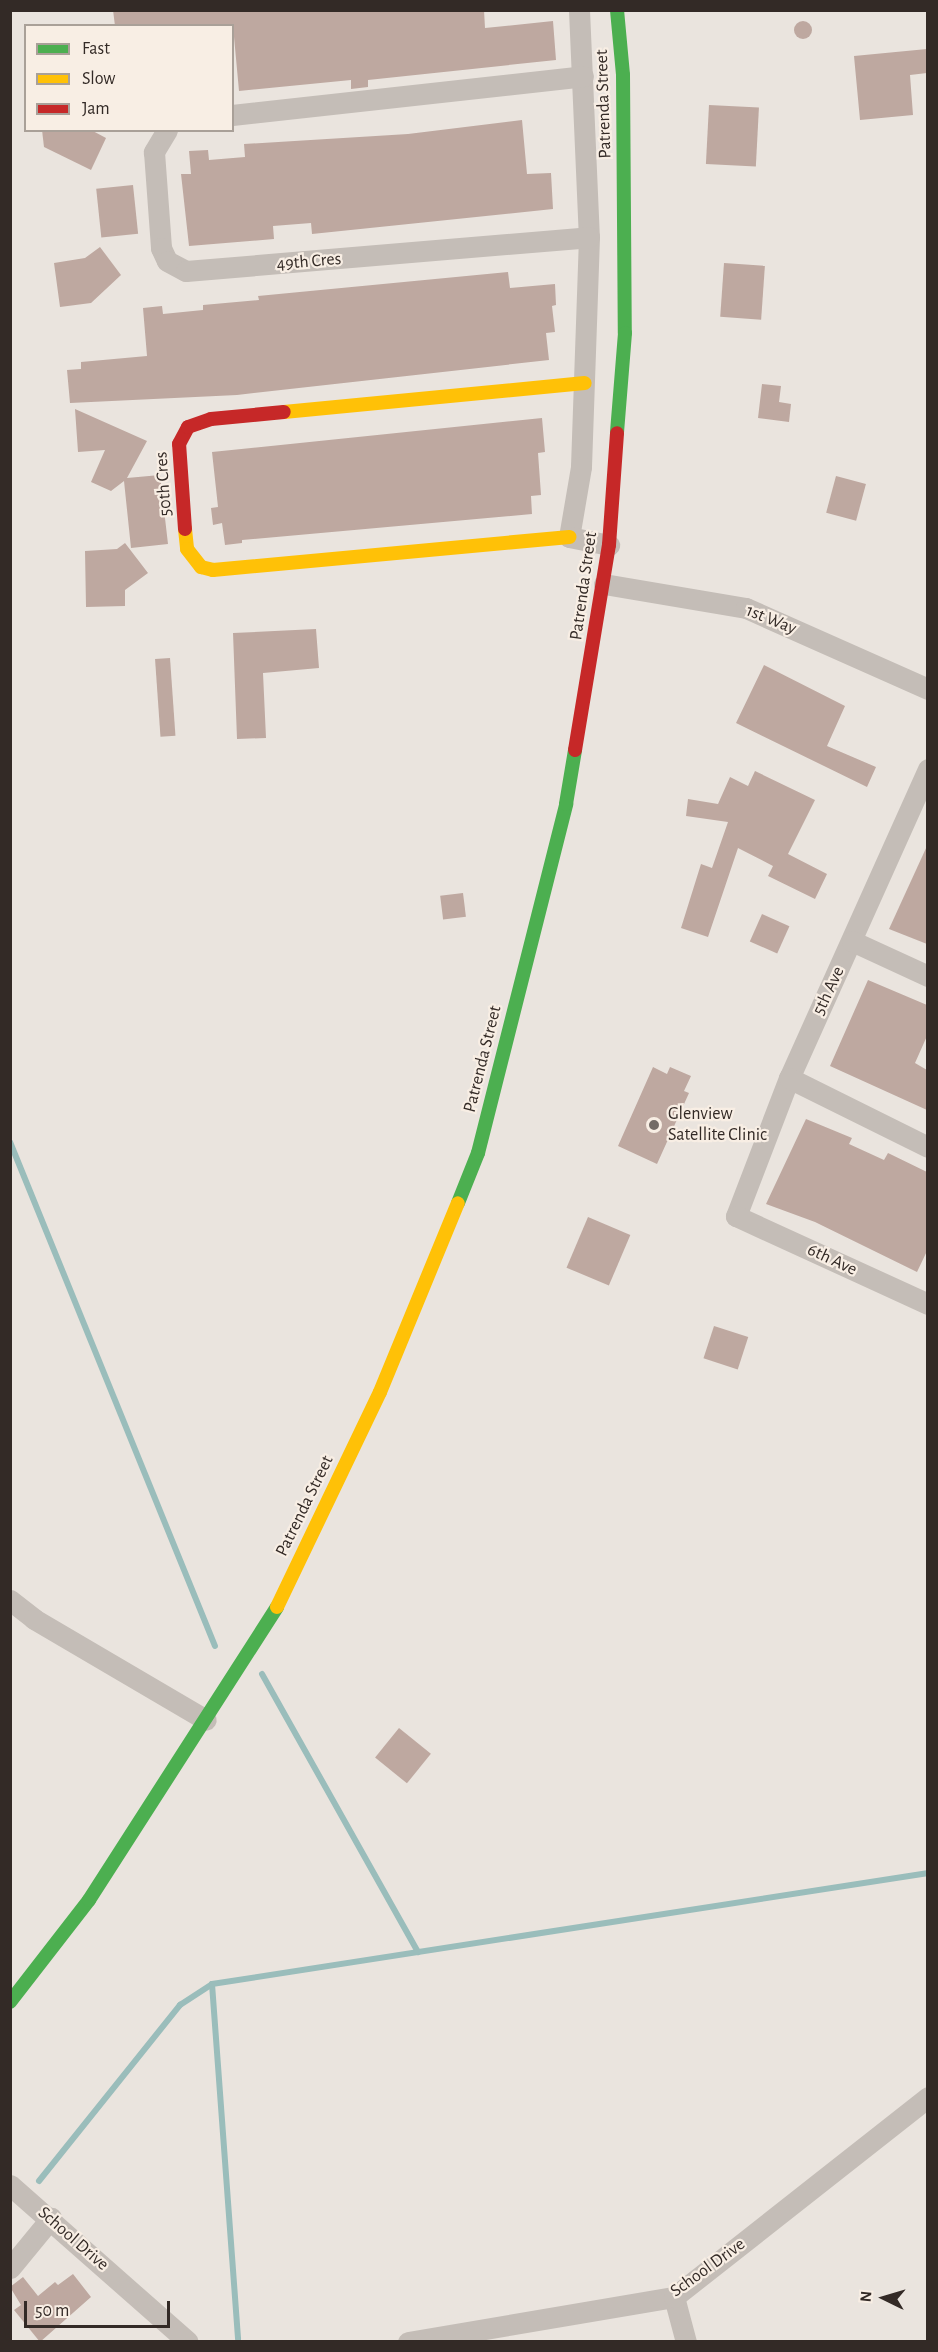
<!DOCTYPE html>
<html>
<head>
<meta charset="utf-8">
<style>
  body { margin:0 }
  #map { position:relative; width:938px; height:2352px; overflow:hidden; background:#eae4de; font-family:"Alegreya Sans",sans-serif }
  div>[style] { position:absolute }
  .stream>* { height:6px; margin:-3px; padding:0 3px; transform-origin:3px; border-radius:3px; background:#9abdbb }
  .building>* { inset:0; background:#bea8a0; transform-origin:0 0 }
  .round { border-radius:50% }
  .street>* { height:21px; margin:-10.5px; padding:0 10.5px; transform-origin:10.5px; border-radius:10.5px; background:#c4bdb7 }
  .fast>* { height:14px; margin:-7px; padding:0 7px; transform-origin:7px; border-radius:7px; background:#4caf50 }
  .slow>* { height:14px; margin:-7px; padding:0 7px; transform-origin:7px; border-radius:7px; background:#ffc107 }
  .jam>* { height:14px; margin:-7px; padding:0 7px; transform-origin:7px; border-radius:7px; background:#c62828 }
  .dots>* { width:16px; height:16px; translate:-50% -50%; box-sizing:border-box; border:3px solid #f8eee4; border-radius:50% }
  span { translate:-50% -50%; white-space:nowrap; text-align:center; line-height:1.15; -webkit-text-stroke:4.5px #f8eee4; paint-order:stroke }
  .street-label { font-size:18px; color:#332a26 }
  .poi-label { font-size:18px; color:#332a26 }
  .left { translate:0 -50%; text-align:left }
  .frame { position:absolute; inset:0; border:12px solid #332a26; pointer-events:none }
  .legend { position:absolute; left:24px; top:24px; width:210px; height:108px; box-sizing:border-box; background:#f8eee4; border:2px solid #a9a098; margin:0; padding:8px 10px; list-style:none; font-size:18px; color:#332a26 }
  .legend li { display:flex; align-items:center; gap:12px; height:30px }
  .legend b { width:30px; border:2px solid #a9a098 }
  .north { position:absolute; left:854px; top:2268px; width:60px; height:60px; -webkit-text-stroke:4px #f8eee4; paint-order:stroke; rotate:275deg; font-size:16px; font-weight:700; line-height:24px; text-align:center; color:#332a26 }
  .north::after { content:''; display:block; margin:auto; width:21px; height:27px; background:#332a26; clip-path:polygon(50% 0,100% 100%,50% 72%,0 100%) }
  .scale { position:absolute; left:24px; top:2301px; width:146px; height:27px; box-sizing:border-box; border:3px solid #332a26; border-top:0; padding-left:8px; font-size:18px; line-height:21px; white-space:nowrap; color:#332a26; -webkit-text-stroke:4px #f8eee4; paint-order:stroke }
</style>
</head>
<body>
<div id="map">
  <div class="stream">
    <i style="left:10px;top:1142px;width:544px;rotate:67.87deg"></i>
    <i style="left:262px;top:1674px;width:319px;rotate:60.7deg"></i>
    <i style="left:212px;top:1984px;width:356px;rotate:85.8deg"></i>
    <i style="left:39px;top:2181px;width:226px;rotate:-51.3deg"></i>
    <i style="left:180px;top:2005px;width:38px;rotate:-33deg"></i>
    <i style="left:212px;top:1984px;width:725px;rotate:-8.81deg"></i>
  </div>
  <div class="building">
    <i style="clip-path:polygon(113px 10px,484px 10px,485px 28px,553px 21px,556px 60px,368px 80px,368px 87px,351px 89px,351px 80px,239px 91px,233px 26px,115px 26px)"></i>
    <i class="round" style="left:794px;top:21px;width:18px;height:18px"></i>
    <i style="clip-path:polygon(927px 49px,927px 73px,910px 75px,913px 115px,860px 120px,854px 56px)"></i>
    <i style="left:709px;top:105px;width:50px;height:59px;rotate:3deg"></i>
    <i style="clip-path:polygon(522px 120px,527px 174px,551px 173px,553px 209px,312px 234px,311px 223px,273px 226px,274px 239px,189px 246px,181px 174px,191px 174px,189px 151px,208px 150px,209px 160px,245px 157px,244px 144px,408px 134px)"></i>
    <i style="clip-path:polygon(42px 130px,91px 130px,106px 138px,91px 170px,44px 147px)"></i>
    <i style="left:133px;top:185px;width:49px;height:37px;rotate:84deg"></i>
    <i style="clip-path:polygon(100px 247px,121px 275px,91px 303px,60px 307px,54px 263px,85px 258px)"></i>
    <i style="left:724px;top:263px;width:41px;height:54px;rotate:4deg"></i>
    <i style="clip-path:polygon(508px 272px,510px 288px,555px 284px,556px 305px,552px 306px,555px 332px,546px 333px,549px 360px,237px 395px,70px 403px,67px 370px,81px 369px,81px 362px,147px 356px,143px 308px,162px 306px,163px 314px,203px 310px,203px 305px,259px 300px,258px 296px)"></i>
    <i style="clip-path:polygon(762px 384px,781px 386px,779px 402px,791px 404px,789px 422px,758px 418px)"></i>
    <i style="clip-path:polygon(75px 409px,147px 441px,127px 478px,160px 475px,168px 544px,131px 548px,124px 481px,111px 491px,91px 482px,105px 450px,78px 452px)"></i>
    <i style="clip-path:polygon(542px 418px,545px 452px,538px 453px,541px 495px,531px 496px,532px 514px,242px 540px,242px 543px,225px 545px,222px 523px,213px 525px,211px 508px,218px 507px,212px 452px)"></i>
    <i style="left:836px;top:476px;width:31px;height:38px;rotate:15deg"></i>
    <i style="clip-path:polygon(125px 543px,148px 573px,125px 590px,125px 606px,86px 607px,85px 551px,117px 549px)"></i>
    <i style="clip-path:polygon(316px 629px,319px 668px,263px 673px,266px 738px,237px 739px,233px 633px)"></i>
    <i style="left:170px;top:658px;width:78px;height:15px;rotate:86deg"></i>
    <i style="clip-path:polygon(764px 665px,845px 706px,827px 746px,876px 767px,867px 787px,736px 723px)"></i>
    <i style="clip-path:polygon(755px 771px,815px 800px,788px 854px,827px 874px,815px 899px,768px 876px,773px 866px,738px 848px,708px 937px,681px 928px,701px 864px,712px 868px,728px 822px,686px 816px,688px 799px,718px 804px,730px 777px,748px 786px)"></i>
    <i style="clip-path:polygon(927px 846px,927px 944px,889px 929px)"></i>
    <i style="left:463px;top:893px;width:24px;height:23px;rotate:83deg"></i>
    <i style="left:762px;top:914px;width:30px;height:30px;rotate:24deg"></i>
    <i style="clip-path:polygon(868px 980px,927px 1005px,927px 1036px,915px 1063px,927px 1070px,927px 1110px,830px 1066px)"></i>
    <i style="clip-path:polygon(653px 1067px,667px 1074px,670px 1067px,691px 1076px,684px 1091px,689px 1093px,657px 1164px,618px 1146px)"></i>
    <i style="clip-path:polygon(806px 1119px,852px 1138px,849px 1144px,884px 1160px,888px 1153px,927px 1172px,927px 1251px,917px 1272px,815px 1222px,766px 1204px)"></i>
    <i style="left:588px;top:1217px;width:46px;height:55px;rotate:23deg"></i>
    <i style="left:714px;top:1326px;width:36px;height:34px;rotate:18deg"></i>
    <i style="left:399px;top:1728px;width:41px;height:38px;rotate:39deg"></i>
    <i style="clip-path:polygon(73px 2274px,91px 2297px,40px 2342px,14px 2310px,21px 2305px,10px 2287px,23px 2277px,38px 2296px,55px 2282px,58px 2285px)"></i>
  </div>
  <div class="street">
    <i style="left:579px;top:10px;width:227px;rotate:87.5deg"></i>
    <i style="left:589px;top:237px;width:230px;rotate:92deg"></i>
    <i style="left:581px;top:467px;width:71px;rotate:99.7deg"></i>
    <i style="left:569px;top:537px;width:41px;rotate:11.3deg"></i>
    <i style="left:232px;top:115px;width:353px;rotate:-6.3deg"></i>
    <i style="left:167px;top:130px;width:26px;rotate:121deg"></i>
    <i style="left:154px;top:152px;width:96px;rotate:85.8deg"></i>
    <i style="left:161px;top:248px;width:14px;rotate:65deg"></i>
    <i style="left:167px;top:261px;width:21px;rotate:28deg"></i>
    <i style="left:186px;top:271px;width:404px;rotate:-4.8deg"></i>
    <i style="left:604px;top:584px;width:144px;rotate:9.6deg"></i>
    <i style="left:746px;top:608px;width:199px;rotate:24deg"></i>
    <i style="left:928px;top:769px;width:339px;rotate:114.2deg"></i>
    <i style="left:789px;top:1078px;width:148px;rotate:111deg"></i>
    <i style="left:736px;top:1216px;width:211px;rotate:24.6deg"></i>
    <i style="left:852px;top:941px;width:84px;rotate:24.7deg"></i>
    <i style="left:789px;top:1078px;width:155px;rotate:26.4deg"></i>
    <i style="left:10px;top:1600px;width:31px;rotate:38deg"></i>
    <i style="left:34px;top:1619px;width:199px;rotate:30.4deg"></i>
    <i style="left:10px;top:2185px;width:237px;rotate:41.4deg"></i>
    <i style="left:10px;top:2268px;width:65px;rotate:-50.6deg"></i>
    <i style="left:674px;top:2297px;width:47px;rotate:75.1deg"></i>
    <i style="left:408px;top:2342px;width:270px;rotate:-9.6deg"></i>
    <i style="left:674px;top:2297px;width:323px;rotate:-38.2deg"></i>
  </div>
  <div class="fast">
    <i style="left:617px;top:10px;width:65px;rotate:84.7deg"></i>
    <i style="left:623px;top:75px;width:258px;rotate:89.6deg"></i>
    <i style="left:625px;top:333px;width:100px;rotate:94.6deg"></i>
    <i style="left:458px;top:1203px;width:54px;rotate:-68.2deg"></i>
    <i style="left:478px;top:1153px;width:360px;rotate:-75.8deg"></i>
    <i style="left:566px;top:804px;width:55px;rotate:-80.5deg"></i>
    <i style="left:10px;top:2002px;width:129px;rotate:-52.2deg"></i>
    <i style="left:89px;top:1900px;width:348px;rotate:-57.3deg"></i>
  </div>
  <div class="slow">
    <i style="left:284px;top:412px;width:302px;rotate:-5.5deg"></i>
    <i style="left:185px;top:529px;width:20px;rotate:84deg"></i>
    <i style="left:187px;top:549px;width:23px;rotate:52deg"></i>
    <i style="left:201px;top:567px;width:12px;rotate:14deg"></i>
    <i style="left:213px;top:570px;width:358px;rotate:-5.3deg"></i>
    <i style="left:277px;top:1607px;width:238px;rotate:-64.4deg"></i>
    <i style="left:380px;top:1392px;width:204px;rotate:-67.6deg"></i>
  </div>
  <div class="jam">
    <i style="left:185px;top:529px;width:85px;rotate:-94deg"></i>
    <i style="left:179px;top:444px;width:19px;rotate:-62deg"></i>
    <i style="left:188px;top:427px;width:24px;rotate:-19deg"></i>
    <i style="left:211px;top:419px;width:73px;rotate:-5.5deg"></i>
    <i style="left:575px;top:750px;width:208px;rotate:-80.6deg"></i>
    <i style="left:609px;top:545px;width:112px;rotate:-85.9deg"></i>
  </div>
  <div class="dots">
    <i style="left:654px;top:1125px;background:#736b66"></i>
  </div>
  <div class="street-label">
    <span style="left:604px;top:104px;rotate:-92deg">Patrenda Street</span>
    <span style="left:309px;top:262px;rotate:-5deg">49th Cres</span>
    <span style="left:164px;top:484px;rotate:-94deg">50th Cres</span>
    <span style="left:584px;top:586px;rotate:-82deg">Patrenda Street</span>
    <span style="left:771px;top:620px;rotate:22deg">1st Way</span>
    <span style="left:829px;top:991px;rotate:-65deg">5th Ave</span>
    <span style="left:483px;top:1059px;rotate:-76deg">Patrenda Street</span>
    <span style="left:832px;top:1260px;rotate:25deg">6th Ave</span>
    <span style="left:305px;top:1506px;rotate:-64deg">Patrenda Street</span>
    <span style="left:73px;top:2239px;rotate:41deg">School Drive</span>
    <span style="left:708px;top:2268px;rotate:-36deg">School Drive</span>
  </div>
  <div class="poi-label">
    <span class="left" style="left:668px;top:1125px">Glenview<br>Satellite Clinic</span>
  </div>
  <div class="frame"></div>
  <ul class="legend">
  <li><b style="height:8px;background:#4caf50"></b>Fast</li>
  <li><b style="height:8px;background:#ffc107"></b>Slow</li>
  <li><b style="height:8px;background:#c62828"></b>Jam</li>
  </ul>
  <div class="north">N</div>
  <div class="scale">50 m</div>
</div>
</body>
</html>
